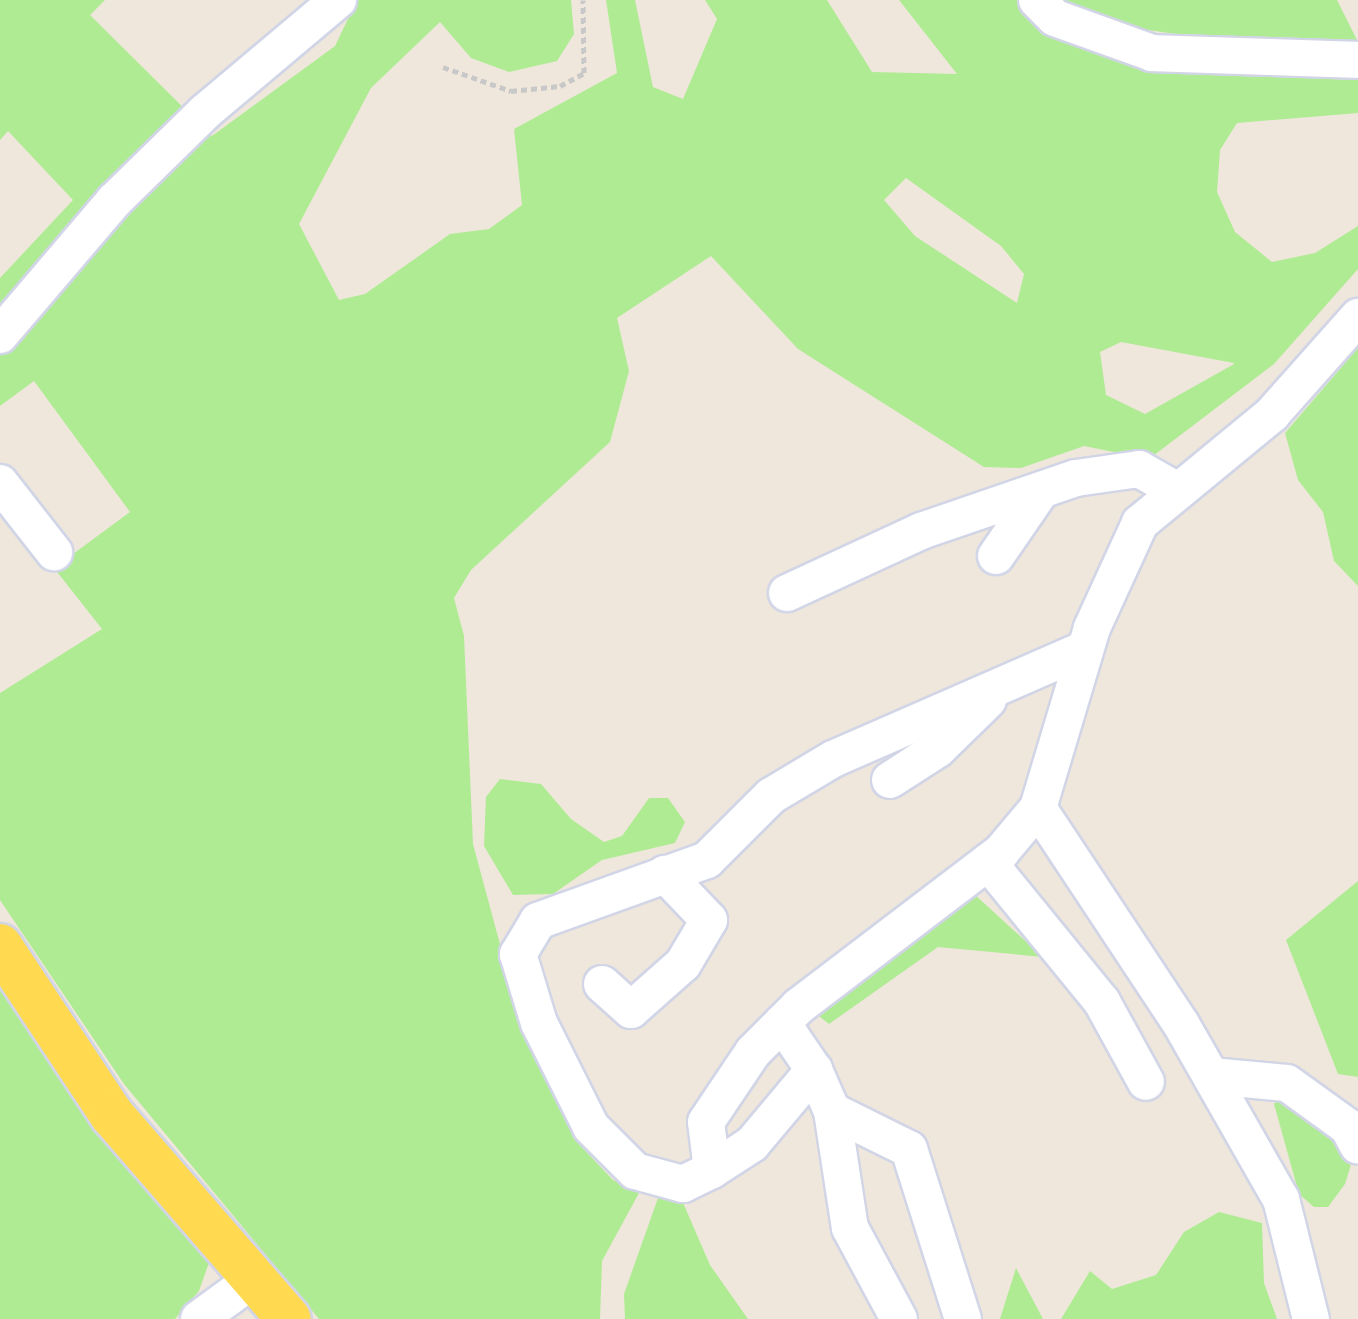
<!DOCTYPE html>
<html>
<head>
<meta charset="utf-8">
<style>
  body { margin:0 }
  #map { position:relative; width:1358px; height:1319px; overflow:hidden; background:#efe7dc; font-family:Mulish,sans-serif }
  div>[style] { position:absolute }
  .green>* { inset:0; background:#afeb93 }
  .path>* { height:5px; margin-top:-2.5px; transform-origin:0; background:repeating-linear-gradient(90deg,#c8c8c8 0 6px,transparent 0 10px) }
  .roads { filter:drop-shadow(2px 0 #d1d5e6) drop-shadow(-2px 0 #d1d5e6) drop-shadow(0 2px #d1d5e6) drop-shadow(0 -2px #d1d5e6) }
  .minor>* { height:36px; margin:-18px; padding:0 18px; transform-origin:18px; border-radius:18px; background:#fff }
  .major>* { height:44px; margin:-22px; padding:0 22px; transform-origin:22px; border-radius:22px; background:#ffda51 }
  span { translate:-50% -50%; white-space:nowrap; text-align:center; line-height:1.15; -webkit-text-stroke:6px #fff; paint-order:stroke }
</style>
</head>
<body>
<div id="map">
  <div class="green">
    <i style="clip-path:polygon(evenodd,0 0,105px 0,90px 15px,212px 136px,335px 46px,357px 0,571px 0,574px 34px,557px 61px,509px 72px,471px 58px,440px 22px,371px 88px,299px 224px,339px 300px,365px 294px,450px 234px,489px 229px,522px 205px,514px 129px,617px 73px,606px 0,635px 0,653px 87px,683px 99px,717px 19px,705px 0,827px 0,872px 72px,957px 74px,899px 0,1019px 0,1047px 26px,1107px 57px,1358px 79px,1358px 113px,1237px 123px,1220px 150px,1217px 192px,1235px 232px,1272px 262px,1315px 253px,1358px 226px,1358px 269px,1274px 364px,1149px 459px,1084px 446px,1021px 468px,984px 467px,798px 349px,711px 256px,617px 318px,629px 371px,610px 442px,471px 570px,454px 598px,464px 636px,473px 844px,501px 948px,574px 1139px,613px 1180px,639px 1193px,602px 1261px,600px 1319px,319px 1319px,124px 1084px,0 900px,0 693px,102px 629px,54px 568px,130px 512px,34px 381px,0 406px,0 278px,73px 200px,8px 131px,0 140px,0 0,906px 178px,1001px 246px,1024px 274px,1017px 303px,915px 236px,884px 200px,906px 178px,0 0,1121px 342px,1234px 363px,1234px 364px,1145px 414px,1106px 395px,1100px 352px,1121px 342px)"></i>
    <i style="clip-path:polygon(1058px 0,1337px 0,1358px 42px,1339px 49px,1216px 40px,1128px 27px)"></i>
    <i style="clip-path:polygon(1358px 348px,1358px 586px,1334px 561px,1323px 512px,1298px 480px,1285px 433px)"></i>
    <i style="clip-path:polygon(500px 779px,541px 784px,571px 819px,604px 842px,622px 836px,649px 798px,668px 798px,685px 822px,675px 843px,602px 860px,553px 894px,513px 895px,484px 846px,486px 797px)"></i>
    <i style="clip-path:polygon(1358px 881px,1358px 1077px,1338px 1074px,1286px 940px)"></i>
    <i style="clip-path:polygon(973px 893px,1043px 957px,938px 947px,829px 1024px,819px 1016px,858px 971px)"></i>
    <i style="clip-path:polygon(0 978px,211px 1257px,199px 1291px,175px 1319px,0 1319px)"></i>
    <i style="clip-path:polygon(1283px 1093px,1354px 1155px,1345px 1184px,1328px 1207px,1314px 1207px,1299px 1194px,1274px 1104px)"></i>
    <i style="clip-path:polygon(658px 1198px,681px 1198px,710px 1265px,748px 1319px,625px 1319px,624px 1294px)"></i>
    <i style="clip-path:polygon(1219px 1212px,1262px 1223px,1264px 1283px,1277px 1319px,1061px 1319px,1090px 1271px,1112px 1289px,1156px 1275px,1184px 1232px)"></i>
    <i style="clip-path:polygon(1016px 1268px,1043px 1319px,1000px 1319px)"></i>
  </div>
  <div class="path">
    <i style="left:443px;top:67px;width:72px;rotate:19.4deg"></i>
    <i style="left:511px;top:91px;width:49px;rotate:-5.8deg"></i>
    <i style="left:560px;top:86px;width:27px;rotate:-28deg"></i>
    <i style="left:584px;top:73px;width:73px;rotate:-90.8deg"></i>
  </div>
  <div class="roads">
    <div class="minor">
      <i style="left:1037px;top:0;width:25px;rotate:45deg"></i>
      <i style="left:1055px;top:18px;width:103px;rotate:19.8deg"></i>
      <i style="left:1152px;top:53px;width:206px;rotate:1.9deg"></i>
      <i style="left:0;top:335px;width:176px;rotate:-49.6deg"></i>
      <i style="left:114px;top:201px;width:127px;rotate:-44.4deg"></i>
      <i style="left:205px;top:112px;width:174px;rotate:-40.1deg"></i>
      <i style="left:0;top:483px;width:88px;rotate:52deg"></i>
      <i style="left:996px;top:556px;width:74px;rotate:-55.5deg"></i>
      <i style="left:787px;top:593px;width:148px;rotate:-24.8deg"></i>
      <i style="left:921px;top:531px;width:164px;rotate:-18.9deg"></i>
      <i style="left:1076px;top:478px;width:64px;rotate:-8.1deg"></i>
      <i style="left:1139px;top:469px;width:45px;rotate:29.4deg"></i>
      <i style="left:1085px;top:649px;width:275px;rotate:156.4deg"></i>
      <i style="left:833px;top:759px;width:72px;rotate:149.2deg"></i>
      <i style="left:771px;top:796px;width:91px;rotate:135deg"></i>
      <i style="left:707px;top:860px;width:180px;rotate:160.2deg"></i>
      <i style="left:538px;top:921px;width:39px;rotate:121deg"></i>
      <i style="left:518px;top:954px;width:72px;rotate:73.1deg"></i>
      <i style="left:539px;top:1023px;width:116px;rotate:63.4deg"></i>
      <i style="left:591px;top:1127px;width:62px;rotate:45deg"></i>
      <i style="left:635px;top:1171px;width:50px;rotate:15.2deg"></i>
      <i style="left:683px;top:1184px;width:32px;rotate:-26deg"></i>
      <i style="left:712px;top:1170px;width:48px;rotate:-97.1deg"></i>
      <i style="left:706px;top:1122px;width:84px;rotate:-56.1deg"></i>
      <i style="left:753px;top:1052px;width:65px;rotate:-45deg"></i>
      <i style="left:799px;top:1006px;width:254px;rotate:-37.3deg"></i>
      <i style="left:1001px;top:852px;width:57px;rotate:-49.9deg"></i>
      <i style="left:1038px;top:808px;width:188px;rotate:-73.3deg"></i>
      <i style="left:1092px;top:628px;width:115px;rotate:-65.4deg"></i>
      <i style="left:1140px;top:523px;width:171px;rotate:-39.5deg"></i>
      <i style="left:1272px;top:414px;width:130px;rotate:-48.4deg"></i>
      <i style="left:890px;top:780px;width:57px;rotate:-32.9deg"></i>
      <i style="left:938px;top:749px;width:70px;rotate:-44.4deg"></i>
      <i style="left:1038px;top:808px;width:259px;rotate:56.5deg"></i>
      <i style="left:1181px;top:1024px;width:202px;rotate:60.3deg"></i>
      <i style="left:1281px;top:1199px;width:124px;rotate:76deg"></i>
      <i style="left:988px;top:862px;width:181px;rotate:50.8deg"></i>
      <i style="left:1102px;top:1002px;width:91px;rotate:61.2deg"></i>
      <i style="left:602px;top:984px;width:39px;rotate:42deg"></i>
      <i style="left:631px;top:1010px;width:69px;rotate:-41.5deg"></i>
      <i style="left:683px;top:964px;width:51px;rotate:-59.4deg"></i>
      <i style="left:709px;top:920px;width:64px;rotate:-133.7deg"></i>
      <i style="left:814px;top:1070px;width:45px;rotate:66.3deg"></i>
      <i style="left:832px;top:1111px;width:118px;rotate:81.3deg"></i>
      <i style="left:850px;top:1228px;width:103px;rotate:61.7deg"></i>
      <i style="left:1211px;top:1076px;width:76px;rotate:5.3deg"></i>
      <i style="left:1287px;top:1083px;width:75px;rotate:35.8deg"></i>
      <i style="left:1348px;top:1127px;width:21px;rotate:62deg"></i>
      <i style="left:832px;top:1111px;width:86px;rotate:26.3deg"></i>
      <i style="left:909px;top:1149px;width:178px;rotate:72.4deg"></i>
      <i style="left:712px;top:1170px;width:48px;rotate:-33deg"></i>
      <i style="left:752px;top:1144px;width:97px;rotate:-50deg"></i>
      <i style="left:814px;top:1070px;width:57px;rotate:-124.2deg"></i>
      <i style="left:199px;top:1319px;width:69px;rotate:-36.2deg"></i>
    </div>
    <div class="major">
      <i style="left:0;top:946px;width:203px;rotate:56.5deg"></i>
      <i style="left:112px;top:1115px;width:270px;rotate:49.1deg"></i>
    </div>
  </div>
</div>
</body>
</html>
